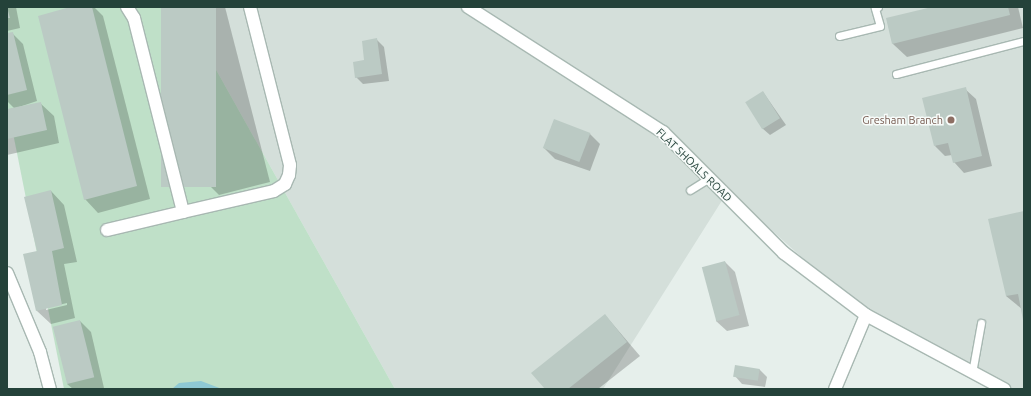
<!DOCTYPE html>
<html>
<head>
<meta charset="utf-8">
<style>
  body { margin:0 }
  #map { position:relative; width:1031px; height:396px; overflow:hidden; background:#e6efeb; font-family:Ubuntu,sans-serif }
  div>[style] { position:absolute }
  .built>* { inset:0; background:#d4dfda }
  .green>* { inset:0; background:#bfe0c8 }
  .water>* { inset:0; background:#8ec9d4 }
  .shadow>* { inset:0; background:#0003 }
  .building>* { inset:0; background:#bbcac4; transform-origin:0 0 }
  .roads { filter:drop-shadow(1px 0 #a8b8b2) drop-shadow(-1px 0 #a8b8b2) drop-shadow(0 1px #a8b8b2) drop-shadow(0 -1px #a8b8b2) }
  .service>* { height:7px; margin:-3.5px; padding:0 3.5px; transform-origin:3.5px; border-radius:3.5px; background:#fff }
  .minor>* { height:12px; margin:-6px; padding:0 6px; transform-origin:6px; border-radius:6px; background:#fff }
  .tertiary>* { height:12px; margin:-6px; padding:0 6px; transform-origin:6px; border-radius:6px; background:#fff }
  .dots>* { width:11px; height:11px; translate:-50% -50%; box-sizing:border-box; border:2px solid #f7fbf9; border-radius:50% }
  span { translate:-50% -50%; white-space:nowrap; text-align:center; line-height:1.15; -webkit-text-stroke:3px #f7fbf9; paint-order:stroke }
  .education-label { font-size:11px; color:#785e54 }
  .right { translate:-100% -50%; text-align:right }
  .street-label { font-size:11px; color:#24423a }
  .frame { position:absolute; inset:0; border:8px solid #24423a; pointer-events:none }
</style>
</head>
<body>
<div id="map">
  <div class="built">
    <i style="clip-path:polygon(181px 7px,1024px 7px,1024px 389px,1005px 389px,866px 315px,728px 191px,603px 389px,395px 389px)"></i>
  </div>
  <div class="green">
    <i style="clip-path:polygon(7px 7px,181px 7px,395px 389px,64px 389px,7px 103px)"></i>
  </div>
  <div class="water">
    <i style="clip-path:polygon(201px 381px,222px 389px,172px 389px,179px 383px)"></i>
  </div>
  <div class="shadow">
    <i style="clip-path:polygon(7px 7px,16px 7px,20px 28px,7px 31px)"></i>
    <i style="clip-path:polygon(74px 7px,94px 7px,103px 16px,150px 199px,98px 213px,85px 199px)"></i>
    <i style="clip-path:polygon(162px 7px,225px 7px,270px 182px,219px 195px,205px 181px)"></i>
    <i style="clip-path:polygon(936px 7px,1018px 7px,1023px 28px,907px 57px,893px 44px,887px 19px)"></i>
    <i style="clip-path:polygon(12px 33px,23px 44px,37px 101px,16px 108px,40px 103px,54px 116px,59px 143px,7px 155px,7px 110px,14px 108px,7px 101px,7px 35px)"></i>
    <i style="clip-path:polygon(377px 40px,384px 47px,389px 81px,363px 84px,356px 77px)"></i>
    <i style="clip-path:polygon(965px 89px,976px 99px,992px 166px,964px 173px,954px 162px,952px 155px,945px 156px,935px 146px)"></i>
    <i style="clip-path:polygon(763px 92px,786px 125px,770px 135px,762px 128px)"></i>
    <i style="clip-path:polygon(589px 133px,600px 144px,590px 171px,555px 159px,544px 148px)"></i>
    <i style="clip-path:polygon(evenodd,51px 191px,64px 205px,77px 262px,64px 264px,75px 318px,51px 324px,37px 311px,38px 252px,51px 191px,67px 303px,67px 305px,46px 310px,46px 308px,67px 303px)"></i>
    <i style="clip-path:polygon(1024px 212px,1024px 318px,1022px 309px,1006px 296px)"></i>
    <i style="clip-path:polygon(725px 262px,735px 272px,749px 326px,727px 331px,716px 321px)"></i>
    <i style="clip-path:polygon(605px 315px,640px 356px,598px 389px,546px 389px)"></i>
    <i style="clip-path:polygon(80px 321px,91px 332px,104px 388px,73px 389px,67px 384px)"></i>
    <i style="clip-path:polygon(759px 369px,767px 377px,765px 387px,742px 384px,735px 376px)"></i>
  </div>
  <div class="building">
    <i style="clip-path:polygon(7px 7px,10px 18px,7px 18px)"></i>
    <i style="clip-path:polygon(70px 7px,92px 7px,137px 186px,84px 200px,38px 16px)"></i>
    <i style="left:161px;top:7px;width:55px;height:180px"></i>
    <i style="clip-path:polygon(932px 7px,1008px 7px,1010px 15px,892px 44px,886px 18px)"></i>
    <i style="clip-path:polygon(13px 32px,27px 90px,7px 95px,7px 33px)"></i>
    <i style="clip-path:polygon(377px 38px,382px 74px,355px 78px,353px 62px,364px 60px,362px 41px)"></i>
    <i style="clip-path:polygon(966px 87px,982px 156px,953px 163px,948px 143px,934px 146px,922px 98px)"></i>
    <i style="left:763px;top:91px;width:32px;height:21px;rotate:58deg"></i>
    <i style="clip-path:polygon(41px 102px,47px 130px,7px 139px,7px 109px)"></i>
    <i style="left:554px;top:119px;width:39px;height:31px;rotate:21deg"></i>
    <i style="clip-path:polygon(51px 190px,64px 248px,52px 251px,62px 305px,36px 311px,23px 254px,37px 251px,24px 197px)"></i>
    <i style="clip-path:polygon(1024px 211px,1024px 320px,1023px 320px,1018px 294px,1006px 296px,988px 219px)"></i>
    <i style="left:725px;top:261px;width:56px;height:24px;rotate:75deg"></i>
    <i style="clip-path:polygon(605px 314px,627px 342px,568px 389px,545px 389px,531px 373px)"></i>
    <i style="left:80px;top:320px;width:59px;height:28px;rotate:76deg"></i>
    <i style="left:735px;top:365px;width:25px;height:12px;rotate:9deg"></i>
  </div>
  <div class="roads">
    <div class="service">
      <i style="left:839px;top:36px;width:42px;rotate:-13.7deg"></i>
      <i style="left:880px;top:26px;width:19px;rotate:-106deg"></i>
      <i style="left:875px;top:8px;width:3px;rotate:-18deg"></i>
      <i style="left:896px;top:74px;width:132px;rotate:-14.5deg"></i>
      <i style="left:690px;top:190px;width:22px;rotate:-32deg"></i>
      <i style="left:972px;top:373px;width:51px;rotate:-79.8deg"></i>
    </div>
    <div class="minor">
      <i style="left:127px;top:7px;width:13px;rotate:58deg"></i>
      <i style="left:134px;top:18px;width:200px;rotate:75.8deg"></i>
      <i style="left:183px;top:212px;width:93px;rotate:-13deg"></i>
      <i style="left:274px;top:191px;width:13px;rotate:-32deg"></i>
      <i style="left:285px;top:184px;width:10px;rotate:-66deg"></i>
      <i style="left:289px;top:175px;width:10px;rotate:-84deg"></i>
      <i style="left:290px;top:165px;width:163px;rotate:-104.2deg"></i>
      <i style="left:107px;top:230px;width:78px;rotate:-13.3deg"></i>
      <i style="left:7px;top:273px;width:86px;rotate:67.3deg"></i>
      <i style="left:40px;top:352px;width:38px;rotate:75deg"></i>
    </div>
    <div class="tertiary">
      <i style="left:468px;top:7px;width:232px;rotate:32.7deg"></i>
      <i style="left:663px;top:132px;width:171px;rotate:45deg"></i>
      <i style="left:784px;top:253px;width:103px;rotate:37.1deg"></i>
      <i style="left:866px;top:315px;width:157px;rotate:28.2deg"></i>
      <i style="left:835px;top:389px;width:80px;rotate:-67.3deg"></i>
    </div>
  </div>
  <div class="dots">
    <i style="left:951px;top:120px;background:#8d6e63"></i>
  </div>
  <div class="education-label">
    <span class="right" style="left:943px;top:120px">Gresham Branch</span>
  </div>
  <div class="street-label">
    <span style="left:694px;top:165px;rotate:44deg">FLAT SHOALS ROAD</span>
  </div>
  <div class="frame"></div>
</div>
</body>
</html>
